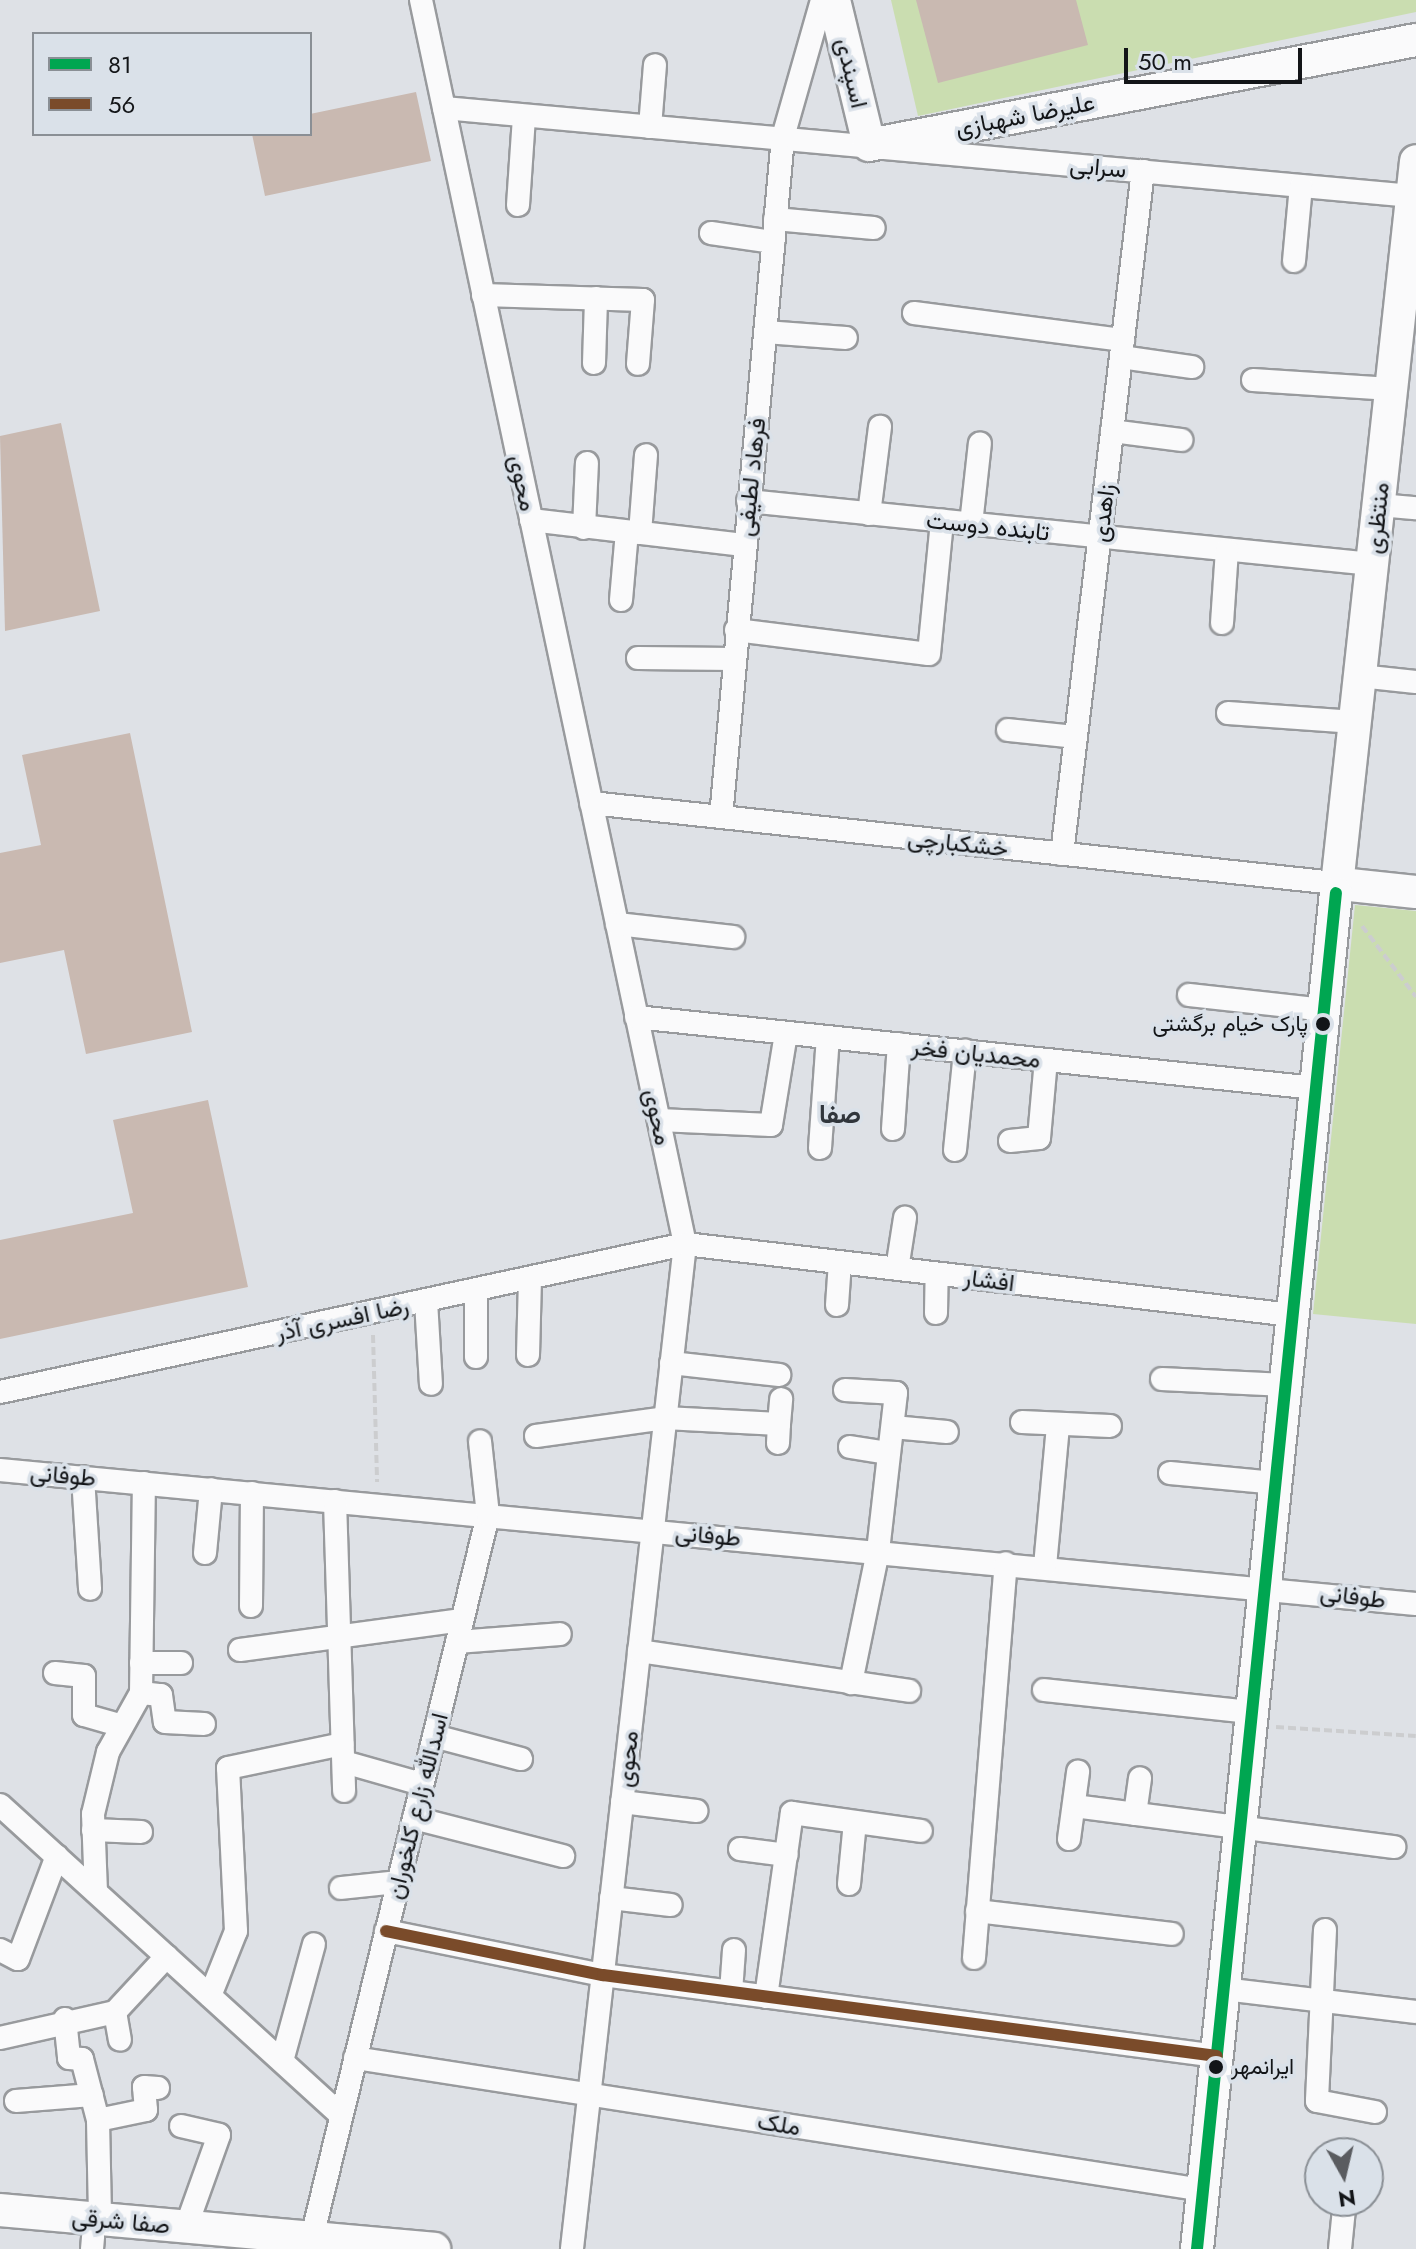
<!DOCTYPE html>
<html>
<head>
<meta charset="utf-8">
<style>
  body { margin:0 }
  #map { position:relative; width:1416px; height:2249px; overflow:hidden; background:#dee1e6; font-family:Jost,Vazirmatn,sans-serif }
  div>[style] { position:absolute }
  .green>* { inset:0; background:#caddb0 }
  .building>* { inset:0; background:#c9b9b1 }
  .path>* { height:4px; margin-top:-2px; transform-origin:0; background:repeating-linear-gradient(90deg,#cccdcf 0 8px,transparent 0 12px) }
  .roads { filter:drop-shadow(2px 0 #989a9d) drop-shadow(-2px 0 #989a9d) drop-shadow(0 2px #989a9d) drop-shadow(0 -2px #989a9d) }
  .street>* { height:22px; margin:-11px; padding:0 11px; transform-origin:11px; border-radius:11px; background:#fafafb }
  .secondary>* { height:32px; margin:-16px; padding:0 16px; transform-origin:16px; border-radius:16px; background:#fafafb }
  .bus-1>* { height:12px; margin:-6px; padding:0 6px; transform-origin:6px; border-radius:6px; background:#00a651 }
  .bus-2>* { height:12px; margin:-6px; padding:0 6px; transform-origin:6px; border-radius:6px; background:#7a4b2a }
  .dots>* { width:22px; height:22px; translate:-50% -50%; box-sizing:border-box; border:4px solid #dae1e9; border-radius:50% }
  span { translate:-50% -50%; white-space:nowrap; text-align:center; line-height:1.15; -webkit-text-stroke:7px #dae1e9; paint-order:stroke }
  .bus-label { font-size:22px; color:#131518 }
  .right { translate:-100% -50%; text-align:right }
  .left { translate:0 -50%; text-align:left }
  .street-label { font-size:24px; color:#131518 }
  .neighbourhood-label { font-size:26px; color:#31363c; font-weight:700 }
  .legend { position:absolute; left:32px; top:32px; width:280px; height:104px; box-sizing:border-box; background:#dae1e9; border:2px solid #8a8f95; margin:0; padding:10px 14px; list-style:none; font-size:24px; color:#131518 }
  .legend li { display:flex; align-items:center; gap:16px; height:40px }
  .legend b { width:40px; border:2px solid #8a8f95 }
  .north { position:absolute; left:1304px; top:2137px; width:80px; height:80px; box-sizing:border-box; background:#dae1e9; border:2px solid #8a8f95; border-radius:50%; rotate:172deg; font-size:22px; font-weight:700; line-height:32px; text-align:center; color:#131518 }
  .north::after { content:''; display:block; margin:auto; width:28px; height:36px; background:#5a5c60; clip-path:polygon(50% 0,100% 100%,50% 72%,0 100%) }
  .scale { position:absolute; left:1124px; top:48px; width:178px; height:36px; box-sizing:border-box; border:4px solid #131518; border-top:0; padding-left:10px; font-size:24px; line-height:28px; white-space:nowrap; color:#131518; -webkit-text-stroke:6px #dae1e9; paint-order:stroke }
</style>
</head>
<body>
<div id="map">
  <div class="green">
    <i style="clip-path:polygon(891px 0,1416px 0,1416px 12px,918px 116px)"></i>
    <i style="clip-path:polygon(1355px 905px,1416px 911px,1416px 1324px,1313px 1314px)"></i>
  </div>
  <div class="building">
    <i style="clip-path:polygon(916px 0,1076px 0,1088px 45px,938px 83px)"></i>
    <i style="clip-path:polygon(416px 92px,431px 161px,265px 196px,252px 134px,310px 134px,310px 114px)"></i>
    <i style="clip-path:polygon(61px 423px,100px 611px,5px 631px,0 436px)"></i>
    <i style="clip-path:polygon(130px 733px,192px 1032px,86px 1054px,64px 950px,0 963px,0 853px,41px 845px,22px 755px)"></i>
    <i style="clip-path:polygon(208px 1100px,248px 1287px,0 1339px,0 1240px,133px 1213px,113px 1120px)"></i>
  </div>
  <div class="path">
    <i style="left:1362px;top:926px;width:89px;rotate:52.7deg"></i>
    <i style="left:373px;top:1335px;width:147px;rotate:88.4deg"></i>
    <i style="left:1276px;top:1727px;width:140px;rotate:3.7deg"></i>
  </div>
  <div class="roads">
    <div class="street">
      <i style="left:421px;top:0;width:1272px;rotate:78.02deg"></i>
      <i style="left:685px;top:1244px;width:1011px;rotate:96.42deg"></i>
      <i style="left:444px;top:108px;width:972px;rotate:5.19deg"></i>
      <i style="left:650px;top:127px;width:62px;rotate:-85.4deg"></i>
      <i style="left:518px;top:205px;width:88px;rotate:-86.1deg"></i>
      <i style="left:775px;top:219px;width:99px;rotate:5.2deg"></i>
      <i style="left:711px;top:233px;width:63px;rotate:8.3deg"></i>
      <i style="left:1294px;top:261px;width:75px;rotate:-84.7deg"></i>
      <i style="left:483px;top:295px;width:160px;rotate:1.8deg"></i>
      <i style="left:643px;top:300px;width:64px;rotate:94.5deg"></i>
      <i style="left:914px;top:313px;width:211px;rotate:7.4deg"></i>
      <i style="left:765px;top:332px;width:81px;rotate:4.2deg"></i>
      <i style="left:1121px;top:357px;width:72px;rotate:8deg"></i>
      <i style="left:594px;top:363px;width:65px;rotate:-88.2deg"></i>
      <i style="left:1253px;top:380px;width:138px;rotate:3.7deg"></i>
      <i style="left:1112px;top:431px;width:70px;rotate:7.4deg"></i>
      <i style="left:748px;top:501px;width:627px;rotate:5.77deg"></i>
      <i style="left:1379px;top:505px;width:37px;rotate:5deg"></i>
      <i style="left:869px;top:514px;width:88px;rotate:-82.8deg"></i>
      <i style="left:531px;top:520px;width:214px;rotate:6.7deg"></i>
      <i style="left:971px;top:524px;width:81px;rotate:-83.7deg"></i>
      <i style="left:584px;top:528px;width:65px;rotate:-87.4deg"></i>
      <i style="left:640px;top:533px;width:78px;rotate:-85.6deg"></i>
      <i style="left:621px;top:600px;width:68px;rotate:-85deg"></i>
      <i style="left:1222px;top:623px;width:73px;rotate:-86.1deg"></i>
      <i style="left:736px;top:630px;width:194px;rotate:7.1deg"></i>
      <i style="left:929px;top:654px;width:134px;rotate:-84.4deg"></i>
      <i style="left:638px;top:658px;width:95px;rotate:0.6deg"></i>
      <i style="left:1360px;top:676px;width:56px;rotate:6.1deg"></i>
      <i style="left:1228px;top:713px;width:127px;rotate:4.1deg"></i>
      <i style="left:1008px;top:730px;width:68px;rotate:5.9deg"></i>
      <i style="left:591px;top:803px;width:738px;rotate:6.14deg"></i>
      <i style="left:721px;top:817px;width:683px;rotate:-84.79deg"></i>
      <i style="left:783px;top:137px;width:142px;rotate:-74.1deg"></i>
      <i style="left:1062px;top:854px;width:688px;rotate:-83.24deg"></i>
      <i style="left:617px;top:924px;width:117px;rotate:6.4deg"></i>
      <i style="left:1189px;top:995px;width:136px;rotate:6.3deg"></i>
      <i style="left:636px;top:1017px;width:683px;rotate:5.97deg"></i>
      <i style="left:659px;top:1120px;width:112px;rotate:2.6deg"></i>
      <i style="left:771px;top:1125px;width:93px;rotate:-80.7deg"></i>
      <i style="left:893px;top:1129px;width:85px;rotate:-86deg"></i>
      <i style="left:1010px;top:1141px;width:29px;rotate:-6deg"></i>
      <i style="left:1039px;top:1138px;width:78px;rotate:-84.9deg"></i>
      <i style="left:820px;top:1148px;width:111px;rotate:-85.9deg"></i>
      <i style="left:955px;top:1150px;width:100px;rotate:-84.2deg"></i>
      <i style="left:897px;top:1269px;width:52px;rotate:-81.1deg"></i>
      <i style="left:476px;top:1290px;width:67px;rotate:90deg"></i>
      <i style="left:426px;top:1301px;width:83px;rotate:86.6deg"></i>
      <i style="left:837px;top:1305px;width:43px;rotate:-86deg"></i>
      <i style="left:936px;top:1313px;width:39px;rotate:-89deg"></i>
      <i style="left:528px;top:1355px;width:77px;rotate:-88.5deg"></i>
      <i style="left:671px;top:1363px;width:109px;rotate:6.3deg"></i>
      <i style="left:1162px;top:1379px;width:123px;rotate:2.8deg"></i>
      <i style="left:845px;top:1390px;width:51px;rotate:3.4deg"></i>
      <i style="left:896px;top:1393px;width:159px;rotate:96.5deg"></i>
      <i style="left:878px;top:1551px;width:135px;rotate:101.6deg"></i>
      <i style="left:0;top:1392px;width:701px;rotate:-12.19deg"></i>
      <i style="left:685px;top:1244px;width:611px;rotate:6.67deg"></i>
      <i style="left:1022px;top:1422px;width:88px;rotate:2.6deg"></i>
      <i style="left:779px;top:1424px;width:25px;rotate:-85deg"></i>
      <i style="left:893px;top:1427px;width:54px;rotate:5.3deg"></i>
      <i style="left:536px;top:1436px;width:130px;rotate:-7.9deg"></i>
      <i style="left:665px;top:1418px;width:114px;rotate:3deg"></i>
      <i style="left:779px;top:1424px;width:19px;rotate:93deg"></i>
      <i style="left:850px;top:1447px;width:39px;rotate:9deg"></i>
      <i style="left:0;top:1470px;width:1422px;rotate:5.41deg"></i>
      <i style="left:1170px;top:1473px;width:105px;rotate:5.4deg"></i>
      <i style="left:83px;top:1477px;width:112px;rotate:86.4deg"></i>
      <i style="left:335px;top:1501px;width:290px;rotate:88.2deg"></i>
      <i style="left:205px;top:1553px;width:64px;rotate:-84.6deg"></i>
      <i style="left:1045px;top:1566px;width:142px;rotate:-84.7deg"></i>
      <i style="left:251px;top:1606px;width:113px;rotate:-89.5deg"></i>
      <i style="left:457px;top:1642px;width:103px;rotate:-4.4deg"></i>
      <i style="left:240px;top:1650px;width:224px;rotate:-7.7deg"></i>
      <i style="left:639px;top:1651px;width:273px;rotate:8.4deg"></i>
      <i style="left:141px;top:1663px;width:40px"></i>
      <i style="left:55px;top:1673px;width:29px;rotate:6deg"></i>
      <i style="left:84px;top:1676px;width:39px;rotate:90deg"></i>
      <i style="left:84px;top:1715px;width:36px;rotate:16deg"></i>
      <i style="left:1044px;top:1690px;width:208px;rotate:6.1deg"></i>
      <i style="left:141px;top:1693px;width:20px;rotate:6deg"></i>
      <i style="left:161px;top:1695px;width:27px;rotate:82deg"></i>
      <i style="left:165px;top:1722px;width:39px;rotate:3deg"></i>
      <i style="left:434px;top:1736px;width:90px;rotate:14.8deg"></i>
      <i style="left:344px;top:1762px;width:81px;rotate:15.8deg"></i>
      <i style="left:622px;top:1802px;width:75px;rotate:6.9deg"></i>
      <i style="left:0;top:1805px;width:461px;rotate:42.3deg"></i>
      <i style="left:1074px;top:1806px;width:323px;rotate:7.3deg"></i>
      <i style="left:1135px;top:1814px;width:36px;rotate:-82deg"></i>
      <i style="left:414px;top:1818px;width:154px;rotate:14.3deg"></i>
      <i style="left:93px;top:1830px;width:48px;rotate:2.4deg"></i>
      <i style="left:1069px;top:1839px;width:68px;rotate:-82.3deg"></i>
      <i style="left:740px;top:1849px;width:47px;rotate:7.3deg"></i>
      <i style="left:849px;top:1884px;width:62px;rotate:-84.5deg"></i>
      <i style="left:341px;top:1888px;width:57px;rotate:-6deg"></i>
      <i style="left:96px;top:1892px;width:78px;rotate:-92.2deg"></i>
      <i style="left:93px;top:1814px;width:64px;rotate:-76.4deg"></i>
      <i style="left:108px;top:1752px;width:68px;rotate:-60.8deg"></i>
      <i style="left:141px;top:1693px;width:210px;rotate:-89.2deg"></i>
      <i style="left:611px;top:1898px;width:60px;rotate:6.7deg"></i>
      <i style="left:977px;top:1911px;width:196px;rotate:6.7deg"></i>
      <i style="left:1325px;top:1930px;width:171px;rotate:92.7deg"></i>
      <i style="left:1317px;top:2101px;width:59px;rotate:10.7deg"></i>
      <i style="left:386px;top:1931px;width:221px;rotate:11.5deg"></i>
      <i style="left:603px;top:1975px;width:619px;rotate:7.52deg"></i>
      <i style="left:0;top:1950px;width:20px;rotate:27deg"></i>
      <i style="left:18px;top:1959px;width:110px;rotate:-69.3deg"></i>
      <i style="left:974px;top:1958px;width:396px;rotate:-85.4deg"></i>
      <i style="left:1223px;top:1989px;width:194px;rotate:6.8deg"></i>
      <i style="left:731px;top:1992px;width:42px;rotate:-85.9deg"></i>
      <i style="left:210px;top:1996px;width:70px;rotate:-68.2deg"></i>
      <i style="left:236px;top:1931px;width:163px;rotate:-92.8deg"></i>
      <i style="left:228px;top:1768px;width:117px;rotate:-11.8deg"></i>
      <i style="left:766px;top:1997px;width:186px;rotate:-82deg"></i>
      <i style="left:792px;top:1813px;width:130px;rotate:7.9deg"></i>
      <i style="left:115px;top:2012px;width:28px;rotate:80deg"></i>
      <i style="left:65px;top:2019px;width:39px;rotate:84deg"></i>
      <i style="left:69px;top:2058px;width:13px;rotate:4deg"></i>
      <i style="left:82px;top:2059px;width:63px;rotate:75.3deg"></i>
      <i style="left:98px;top:2120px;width:99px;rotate:88.8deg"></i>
      <i style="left:0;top:2038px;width:118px;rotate:-12.7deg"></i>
      <i style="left:115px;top:2012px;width:76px;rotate:-47.1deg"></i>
      <i style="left:355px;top:2058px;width:858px;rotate:8.85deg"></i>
      <i style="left:282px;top:2061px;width:121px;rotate:-74.7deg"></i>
      <i style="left:16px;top:2101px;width:76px;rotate:-4.5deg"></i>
      <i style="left:98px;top:2120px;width:49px;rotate:-11.8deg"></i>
      <i style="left:146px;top:2110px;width:23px;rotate:-95deg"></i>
      <i style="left:144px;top:2087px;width:14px;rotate:4deg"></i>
      <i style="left:181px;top:2126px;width:39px;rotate:13deg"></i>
      <i style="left:219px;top:2135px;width:98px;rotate:109.7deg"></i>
      <i style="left:312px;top:2237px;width:743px;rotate:-76.3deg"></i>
      <i style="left:488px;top:1515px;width:74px;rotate:-96.2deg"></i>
      <i style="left:92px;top:2249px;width:12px;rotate:-85deg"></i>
      <i style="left:1340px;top:2249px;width:40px;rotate:-84.3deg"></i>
    </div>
    <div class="secondary">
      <i style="left:834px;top:0;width:149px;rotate:76.4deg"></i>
      <i style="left:869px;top:145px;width:557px;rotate:-10.87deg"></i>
      <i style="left:1338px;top:876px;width:719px;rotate:-83.77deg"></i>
      <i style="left:1350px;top:885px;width:66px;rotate:6.1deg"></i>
      <i style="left:0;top:2210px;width:436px;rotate:5.1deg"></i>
      <i style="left:1197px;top:2249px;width:1363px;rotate:-84.15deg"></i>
    </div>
  </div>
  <div class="bus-1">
    <i style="left:1197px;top:2249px;width:1363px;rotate:-84.15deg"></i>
  </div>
  <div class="bus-2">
    <i style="left:386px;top:1931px;width:221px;rotate:11.5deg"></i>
    <i style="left:603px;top:1975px;width:619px;rotate:7.52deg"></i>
  </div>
  <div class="dots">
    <i style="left:1323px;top:1024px;background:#131518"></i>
    <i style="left:1216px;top:2067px;background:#131518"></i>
  </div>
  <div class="bus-label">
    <span class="right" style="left:1308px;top:1024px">پارک خیام برگشتی</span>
    <span class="left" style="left:1231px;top:2067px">ایرانمهر</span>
  </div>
  <div class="street-label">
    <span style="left:852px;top:73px;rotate:77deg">اسپندی</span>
    <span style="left:1025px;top:115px;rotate:-11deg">علیرضا شهبازی</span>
    <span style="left:1098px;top:167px;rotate:5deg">سرابی</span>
    <span style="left:751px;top:477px;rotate:-84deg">فرهاد لطیفی</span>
    <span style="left:523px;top:483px;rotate:78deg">محوی</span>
    <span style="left:1103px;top:513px;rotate:-83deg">زاهدی</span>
    <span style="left:1377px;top:518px;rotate:-84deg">منتظری</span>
    <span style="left:988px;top:526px;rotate:6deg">تابنده دوست</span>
    <span style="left:958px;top:843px;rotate:6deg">خشکبارچی</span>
    <span style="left:976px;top:1053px;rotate:6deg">محمدیان فخر</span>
    <span style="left:658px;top:1117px;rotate:78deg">محوی</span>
    <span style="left:989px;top:1280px;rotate:7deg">افشار</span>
    <span style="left:342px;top:1319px;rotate:-12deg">رضا افسری آذر</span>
    <span style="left:63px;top:1475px;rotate:5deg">طوفانی</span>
    <span style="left:708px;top:1535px;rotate:5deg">طوفانی</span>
    <span style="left:1353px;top:1596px;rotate:7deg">طوفانی</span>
    <span style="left:627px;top:1759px;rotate:-84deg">محوی</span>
    <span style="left:417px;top:1806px;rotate:-76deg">اسدالله زارع کلخوران</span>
    <span style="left:779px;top:2124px;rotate:9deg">ملک</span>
    <span style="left:121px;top:2221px;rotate:5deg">صفا شرقی</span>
  </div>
  <div class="neighbourhood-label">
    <span style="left:840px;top:1115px">صفا</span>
  </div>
  <ul class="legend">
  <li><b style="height:10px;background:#00a651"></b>81</li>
  <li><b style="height:10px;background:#7a4b2a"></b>56</li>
  </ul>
  <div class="north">N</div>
  <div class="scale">50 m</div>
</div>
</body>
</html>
